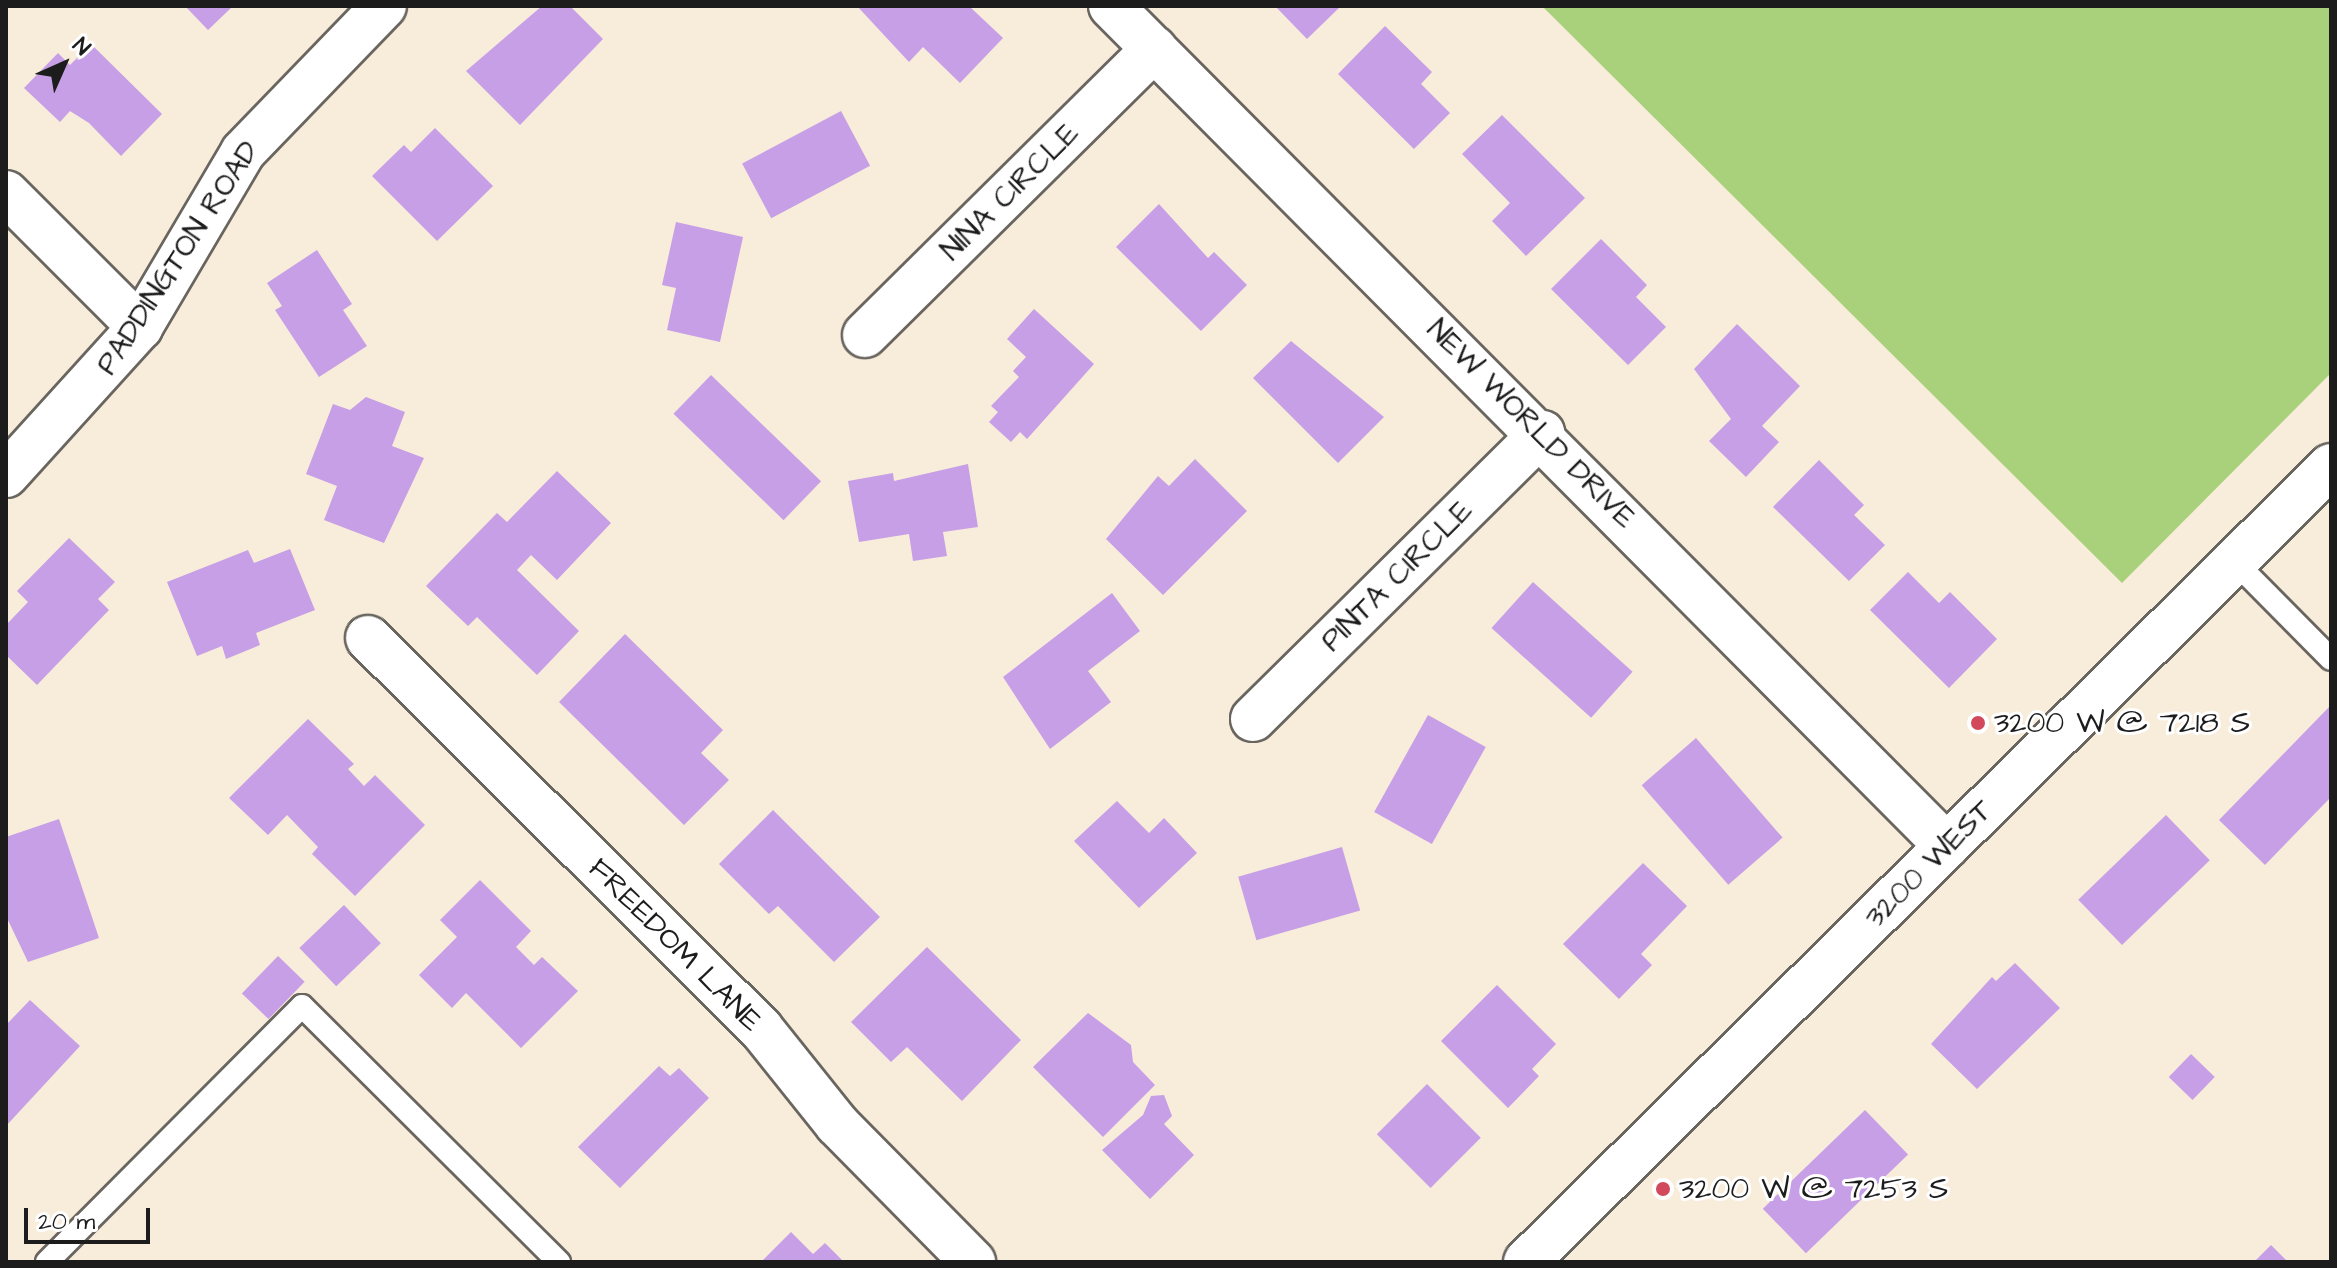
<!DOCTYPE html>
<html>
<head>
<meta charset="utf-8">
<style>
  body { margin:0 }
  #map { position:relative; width:2337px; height:1268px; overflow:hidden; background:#f8ecdb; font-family:"Architects Daughter",sans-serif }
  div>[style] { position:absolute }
  .green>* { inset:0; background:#a9d07b }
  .building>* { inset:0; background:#c69fe6; transform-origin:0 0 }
  .roads { filter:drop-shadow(2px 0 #69655f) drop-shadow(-2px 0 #69655f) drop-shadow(0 2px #69655f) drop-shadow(0 -2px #69655f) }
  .service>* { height:22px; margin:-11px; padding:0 11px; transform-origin:11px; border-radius:11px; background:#fff }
  .minor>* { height:44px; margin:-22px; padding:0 22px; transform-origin:22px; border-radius:22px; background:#fff }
  .tertiary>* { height:44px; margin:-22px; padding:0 22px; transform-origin:22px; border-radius:22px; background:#fff }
  .dots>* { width:22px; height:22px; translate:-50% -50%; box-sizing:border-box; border:4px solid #fff; border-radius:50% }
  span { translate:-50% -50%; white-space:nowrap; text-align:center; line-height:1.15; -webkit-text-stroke:6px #fff; paint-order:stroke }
  .street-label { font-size:30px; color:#1c1c1c }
  .poi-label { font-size:30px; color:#1c1c1c }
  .left { translate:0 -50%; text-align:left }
  .frame { position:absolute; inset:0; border:8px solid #1c1c1c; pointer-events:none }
  .north { position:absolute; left:24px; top:24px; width:80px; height:80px; -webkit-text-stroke:6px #fff; paint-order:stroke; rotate:45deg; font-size:22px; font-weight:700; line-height:32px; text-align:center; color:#1c1c1c }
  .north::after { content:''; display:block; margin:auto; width:28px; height:36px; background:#1c1c1c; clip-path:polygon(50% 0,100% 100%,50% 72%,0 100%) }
  .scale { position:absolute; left:24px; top:1208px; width:126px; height:36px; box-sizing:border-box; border:4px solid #1c1c1c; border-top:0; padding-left:10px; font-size:24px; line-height:28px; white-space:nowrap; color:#1c1c1c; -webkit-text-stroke:6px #fff; paint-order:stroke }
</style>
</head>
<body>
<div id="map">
  <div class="green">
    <i style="clip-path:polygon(1542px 6px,2331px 6px,2331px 373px,2122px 583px)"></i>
  </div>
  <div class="building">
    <i style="clip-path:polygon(185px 6px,233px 6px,208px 30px)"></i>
    <i style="clip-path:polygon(542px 6px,570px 6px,603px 39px,520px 125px,466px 71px)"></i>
    <i style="clip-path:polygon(857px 6px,969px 6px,1003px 38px,960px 83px,923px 47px,909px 62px)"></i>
    <i style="clip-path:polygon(1275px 6px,1341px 6px,1307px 39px)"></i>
    <i style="clip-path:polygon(1385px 26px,1432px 72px,1421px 84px,1450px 113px,1414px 149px,1338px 74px)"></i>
    <i style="clip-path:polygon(91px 44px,162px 114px,121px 156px,89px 123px,70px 111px,60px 122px,24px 88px,58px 53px,70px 65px)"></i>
    <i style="left:841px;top:111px;width:62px;height:112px;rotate:62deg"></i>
    <i style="clip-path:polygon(1502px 115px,1585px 198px,1526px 256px,1492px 221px,1510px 203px,1462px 154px)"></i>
    <i style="clip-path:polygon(435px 128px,493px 186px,437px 241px,372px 176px,404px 145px,411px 152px)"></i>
    <i style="clip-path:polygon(1159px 204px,1208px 258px,1214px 252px,1247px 285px,1201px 331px,1116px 247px)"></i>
    <i style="clip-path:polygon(676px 222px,743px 237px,720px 342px,667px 330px,676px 288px,662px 285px)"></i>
    <i style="clip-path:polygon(1601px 239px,1647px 285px,1636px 297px,1666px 327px,1628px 365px,1551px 289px)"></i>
    <i style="clip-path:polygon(317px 250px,352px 304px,343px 310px,367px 346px,319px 377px,275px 310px,282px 306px,267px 283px)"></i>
    <i style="clip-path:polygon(1034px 309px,1094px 364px,1027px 439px,1020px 432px,1011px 442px,989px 422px,998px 412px,991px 406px,1019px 377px,1013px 371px,1026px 357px,1007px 339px)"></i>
    <i style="clip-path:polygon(1737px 324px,1800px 386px,1762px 426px,1779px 442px,1746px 477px,1709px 441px,1731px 419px,1694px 369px)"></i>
    <i style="clip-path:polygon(1291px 341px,1384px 417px,1338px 463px,1253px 378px)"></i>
    <i style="left:711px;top:375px;width:153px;height:54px;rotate:44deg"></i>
    <i style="clip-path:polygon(366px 397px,405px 412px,392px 446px,424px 458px,384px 543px,324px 520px,337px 486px,306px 474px,333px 404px,350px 410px)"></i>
    <i style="clip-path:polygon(1195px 459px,1247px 511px,1163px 595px,1106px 539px,1158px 476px,1169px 486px)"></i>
    <i style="clip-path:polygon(1819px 460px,1864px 505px,1854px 515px,1885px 545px,1849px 581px,1773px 507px)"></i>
    <i style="clip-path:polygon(968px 464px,978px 527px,943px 532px,947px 556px,913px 561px,909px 534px,859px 542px,848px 481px,893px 473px,894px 481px)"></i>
    <i style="clip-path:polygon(557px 471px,611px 523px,557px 580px,531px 555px,517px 570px,579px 631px,537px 675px,477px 617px,468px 626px,426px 586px,497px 513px,507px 522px)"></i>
    <i style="clip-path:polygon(69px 538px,115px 582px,98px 599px,109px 610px,37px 685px,6px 655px,6px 625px,28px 602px,17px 591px)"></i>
    <i style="clip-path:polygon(290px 549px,315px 610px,256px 633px,260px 645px,226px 659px,222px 646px,197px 656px,167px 582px,248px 550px,254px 563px)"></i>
    <i style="clip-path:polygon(1908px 572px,1939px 603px,1950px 592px,1997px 639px,1949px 688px,1870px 610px)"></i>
    <i style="left:1533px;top:582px;width:134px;height:62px;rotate:42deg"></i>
    <i style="clip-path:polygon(1112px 593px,1140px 631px,1088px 671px,1111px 702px,1050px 749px,1003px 677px)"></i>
    <i style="clip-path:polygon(625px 634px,723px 730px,701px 753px,729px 780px,684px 825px,559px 702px)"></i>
    <i style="clip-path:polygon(2331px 705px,2331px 797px,2265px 865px,2219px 820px)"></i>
    <i style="left:1428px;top:715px;width:66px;height:111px;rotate:29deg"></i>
    <i style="clip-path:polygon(308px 719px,354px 764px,348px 769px,364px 786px,375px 775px,425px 825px,355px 896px,312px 854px,318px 847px,287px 815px,268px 835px,229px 798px)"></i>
    <i style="left:1696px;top:738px;width:132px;height:72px;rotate:49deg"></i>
    <i style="clip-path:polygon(1117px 801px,1149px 833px,1164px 818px,1197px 853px,1139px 908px,1074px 841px)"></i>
    <i style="clip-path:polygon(773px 810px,880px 917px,834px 962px,778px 906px,769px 914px,719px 864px)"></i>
    <i style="left:2166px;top:815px;width:63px;height:122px;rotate:46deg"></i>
    <i style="clip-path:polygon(59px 819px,99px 938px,28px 962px,6px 916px,6px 837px)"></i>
    <i style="left:1342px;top:847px;width:66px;height:108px;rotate:74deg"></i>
    <i style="clip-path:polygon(1643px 863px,1687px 906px,1641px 954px,1652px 965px,1619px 999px,1563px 944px)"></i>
    <i style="clip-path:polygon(480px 880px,531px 931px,516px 947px,534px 965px,542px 957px,578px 991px,521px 1048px,466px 993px,452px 1008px,419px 975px,457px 937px,440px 920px)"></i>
    <i style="left:344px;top:905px;width:53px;height:62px;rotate:46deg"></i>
    <i style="clip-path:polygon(927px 947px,1021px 1040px,962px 1101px,907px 1047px,891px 1062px,851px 1022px)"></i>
    <i style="left:278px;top:956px;width:37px;height:52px;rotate:44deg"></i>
    <i style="clip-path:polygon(2015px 963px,2060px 1008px,1977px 1089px,1931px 1044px,1992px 977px,1996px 981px)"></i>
    <i style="clip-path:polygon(1497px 985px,1556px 1044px,1532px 1069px,1539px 1076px,1508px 1108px,1441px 1041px)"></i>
    <i style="clip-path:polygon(30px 1000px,80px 1046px,6px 1126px,6px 1025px)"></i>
    <i style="clip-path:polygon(1088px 1013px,1131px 1045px,1133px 1062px,1155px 1085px,1103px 1137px,1033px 1067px)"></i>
    <i style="left:2191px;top:1054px;width:33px;height:32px;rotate:44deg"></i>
    <i style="clip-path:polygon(659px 1066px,670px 1076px,679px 1068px,709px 1098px,620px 1188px,578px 1147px)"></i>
    <i style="left:1427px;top:1084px;width:76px;height:71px;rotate:45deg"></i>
    <i style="clip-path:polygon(1164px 1095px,1172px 1116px,1164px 1124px,1194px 1155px,1150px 1199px,1102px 1150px,1143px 1115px,1151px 1096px)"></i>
    <i style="left:1865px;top:1110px;width:62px;height:142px;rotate:46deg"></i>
    <i style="clip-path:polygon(791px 1232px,813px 1254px,825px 1243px,844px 1262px,761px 1262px)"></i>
    <i style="clip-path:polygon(2271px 1245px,2288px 1262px,2254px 1262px)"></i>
  </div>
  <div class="roads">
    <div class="service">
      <i style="left:2235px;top:562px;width:136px;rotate:45.3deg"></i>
      <i style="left:47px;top:1262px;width:361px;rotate:-45.1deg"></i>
      <i style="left:302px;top:1006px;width:363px;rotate:44.9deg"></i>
    </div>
    <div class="minor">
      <i style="left:1111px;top:6px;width:1185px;rotate:45.14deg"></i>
      <i style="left:6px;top:193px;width:190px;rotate:45deg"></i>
      <i style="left:865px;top:335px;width:407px;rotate:-44.7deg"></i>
      <i style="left:6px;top:475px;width:200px;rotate:-47.8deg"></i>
      <i style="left:140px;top:327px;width:203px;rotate:-59.5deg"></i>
      <i style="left:243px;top:152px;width:203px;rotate:-46deg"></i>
      <i style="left:368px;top:638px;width:554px;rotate:44.85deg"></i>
      <i style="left:761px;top:1029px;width:122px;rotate:51.3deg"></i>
      <i style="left:837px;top:1124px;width:194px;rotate:45.4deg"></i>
      <i style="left:1253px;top:719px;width:407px;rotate:-44.7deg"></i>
    </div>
    <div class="tertiary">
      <i style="left:1526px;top:1262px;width:1132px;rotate:-44.68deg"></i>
    </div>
  </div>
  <div class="dots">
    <i style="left:1978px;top:723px;background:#d1495b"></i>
    <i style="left:1663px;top:1189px;background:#d1495b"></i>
  </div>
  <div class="street-label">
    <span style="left:1010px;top:192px;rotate:-45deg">NINA CIRCLE</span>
    <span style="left:178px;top:258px;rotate:-57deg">PADDINGTON ROAD</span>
    <span style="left:1531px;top:424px;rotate:45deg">NEW WORLD DRIVE</span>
    <span style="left:1397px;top:576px;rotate:-45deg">PINTA CIRCLE</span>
    <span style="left:1929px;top:864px;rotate:-45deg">3200 WEST</span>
    <span style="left:675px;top:945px;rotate:45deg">FREEDOM LANE</span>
  </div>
  <div class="poi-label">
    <span class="left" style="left:1994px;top:723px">3200 W @ 7218 S</span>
    <span class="left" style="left:1679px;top:1189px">3200 W @ 7253 S</span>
  </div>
  <div class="frame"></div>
  <div class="north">N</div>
  <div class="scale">20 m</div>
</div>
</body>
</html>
